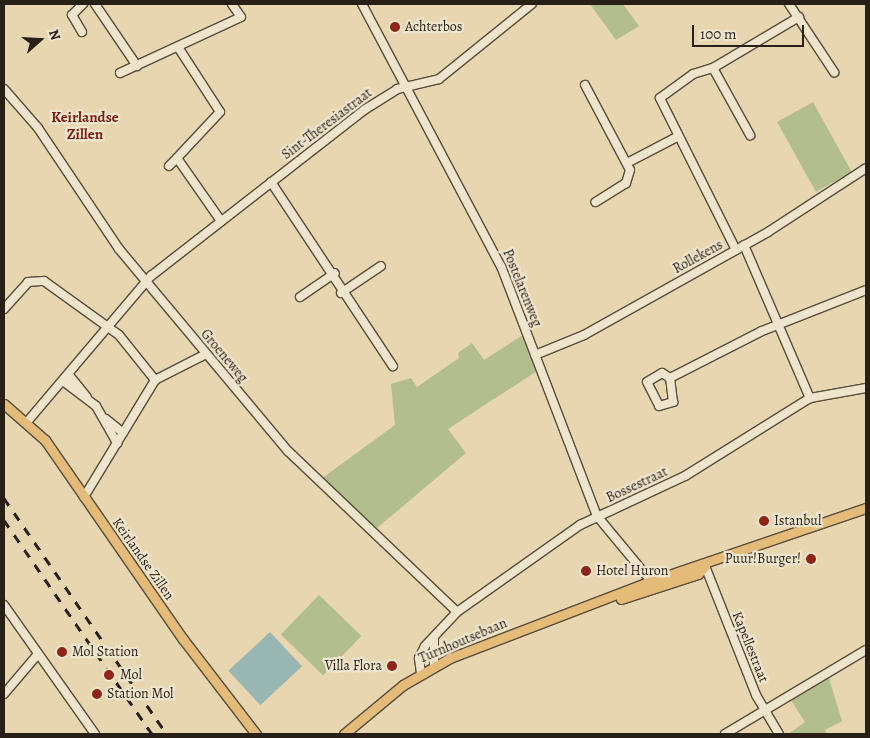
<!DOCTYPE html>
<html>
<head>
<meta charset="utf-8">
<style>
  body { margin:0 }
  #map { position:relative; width:870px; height:738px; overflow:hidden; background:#e7d6b0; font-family:Alegreya,serif }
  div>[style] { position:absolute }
  .green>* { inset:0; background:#b3be8d; transform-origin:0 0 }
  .water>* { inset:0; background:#98b7b2; transform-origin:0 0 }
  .roads { filter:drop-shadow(1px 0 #584d3c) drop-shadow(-1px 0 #584d3c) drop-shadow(0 1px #584d3c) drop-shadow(0 -1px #584d3c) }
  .minor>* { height:8px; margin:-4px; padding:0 4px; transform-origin:4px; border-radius:4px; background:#efe4cc }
  .major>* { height:9px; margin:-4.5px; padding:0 4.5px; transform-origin:4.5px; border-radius:4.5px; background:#e4bb78 }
  .rail>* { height:2.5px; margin-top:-1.25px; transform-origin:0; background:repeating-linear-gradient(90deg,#281f16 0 9px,transparent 0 18px) }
  .dots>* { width:14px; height:14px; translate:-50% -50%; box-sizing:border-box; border:2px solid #efe4cc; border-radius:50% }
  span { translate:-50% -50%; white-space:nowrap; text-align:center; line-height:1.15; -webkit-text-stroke:4.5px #efe4cc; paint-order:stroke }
  .poi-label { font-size:14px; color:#281f16 }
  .left { translate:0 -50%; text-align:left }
  .right { translate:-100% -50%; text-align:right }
  .street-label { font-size:14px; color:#281f16 }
  .neighbourhood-label { font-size:15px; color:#7a1f14; font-weight:700 }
  .frame { position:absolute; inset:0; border:5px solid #281f16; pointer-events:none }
  .north { position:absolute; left:15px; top:15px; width:50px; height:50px; -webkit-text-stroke:4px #efe4cc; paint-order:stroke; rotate:71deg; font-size:14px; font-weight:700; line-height:20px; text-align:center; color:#281f16 }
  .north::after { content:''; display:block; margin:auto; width:18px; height:22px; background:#281f16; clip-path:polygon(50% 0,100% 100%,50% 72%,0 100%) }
  .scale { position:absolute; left:692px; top:25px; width:112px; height:22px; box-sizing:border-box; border:2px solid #281f16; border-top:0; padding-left:6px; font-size:15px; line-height:18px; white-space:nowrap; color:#281f16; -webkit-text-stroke:4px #efe4cc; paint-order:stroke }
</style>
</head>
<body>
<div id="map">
  <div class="green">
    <i style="clip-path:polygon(590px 4px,623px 4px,639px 26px,616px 40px)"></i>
    <i style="left:813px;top:102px;width:80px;height:41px;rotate:61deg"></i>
    <i style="clip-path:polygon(523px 335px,537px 371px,448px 429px,466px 453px,377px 528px,321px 479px,395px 425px,391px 384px,411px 378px,417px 387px,459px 358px,458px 353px,472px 343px,484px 360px)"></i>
    <i style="left:319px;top:595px;width:59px;height:55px;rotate:44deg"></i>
    <i style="clip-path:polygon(829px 678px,842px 721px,825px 730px,827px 734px,788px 734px,805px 722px,791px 700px)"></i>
  </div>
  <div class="water">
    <i style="left:270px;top:632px;width:47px;height:57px;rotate:47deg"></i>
  </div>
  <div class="roads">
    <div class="minor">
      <i style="left:95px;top:4px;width:75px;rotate:55.9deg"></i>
      <i style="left:362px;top:4px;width:297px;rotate:62.1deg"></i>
      <i style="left:501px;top:266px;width:268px;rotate:69deg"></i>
      <i style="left:597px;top:516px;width:85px;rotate:50.3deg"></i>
      <i style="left:789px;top:4px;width:82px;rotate:56.5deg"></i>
      <i style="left:82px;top:32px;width:20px;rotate:-120deg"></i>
      <i style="left:72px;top:15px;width:16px;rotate:-45deg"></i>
      <i style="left:178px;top:47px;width:77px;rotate:57.1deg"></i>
      <i style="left:220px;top:112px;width:63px;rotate:133.1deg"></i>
      <i style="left:177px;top:158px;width:77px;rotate:55.1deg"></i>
      <i style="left:713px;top:68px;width:77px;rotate:61.1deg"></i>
      <i style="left:120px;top:73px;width:133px;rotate:-24.8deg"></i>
      <i style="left:241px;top:17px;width:16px;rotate:-125deg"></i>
      <i style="left:585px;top:85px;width:96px;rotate:62.1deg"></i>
      <i style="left:630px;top:170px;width:14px;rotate:107deg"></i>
      <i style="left:626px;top:183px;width:36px;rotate:148deg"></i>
      <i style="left:4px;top:89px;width:52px;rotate:48.9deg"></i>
      <i style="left:38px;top:128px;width:146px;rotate:56.2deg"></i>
      <i style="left:119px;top:249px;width:263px;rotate:50.1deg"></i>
      <i style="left:288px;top:451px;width:233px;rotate:43.6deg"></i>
      <i style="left:627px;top:163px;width:56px;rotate:-27.5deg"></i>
      <i style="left:169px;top:166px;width:11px;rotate:-45deg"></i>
      <i style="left:271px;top:182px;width:221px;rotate:56.5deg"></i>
      <i style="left:744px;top:245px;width:167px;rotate:66.7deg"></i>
      <i style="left:736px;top:250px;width:170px;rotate:-116.6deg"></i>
      <i style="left:660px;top:98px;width:41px;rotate:-36deg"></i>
      <i style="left:693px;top:74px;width:21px;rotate:-17deg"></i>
      <i style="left:713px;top:68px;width:100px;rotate:-30.7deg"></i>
      <i style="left:341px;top:293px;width:48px;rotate:-34deg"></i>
      <i style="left:300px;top:297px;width:42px;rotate:-34.4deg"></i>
      <i style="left:4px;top:309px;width:36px;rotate:-48deg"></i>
      <i style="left:28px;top:282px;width:16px;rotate:-4deg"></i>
      <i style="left:44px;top:281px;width:92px;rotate:35.8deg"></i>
      <i style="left:119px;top:335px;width:58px;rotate:51.3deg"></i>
      <i style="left:535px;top:355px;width:53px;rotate:-22.2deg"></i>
      <i style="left:584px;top:335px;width:211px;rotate:-29.2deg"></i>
      <i style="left:768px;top:232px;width:117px;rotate:-33.1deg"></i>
      <i style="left:69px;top:375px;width:28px;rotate:51deg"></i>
      <i style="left:670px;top:378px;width:9px;rotate:-148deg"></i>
      <i style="left:662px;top:373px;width:17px;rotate:149deg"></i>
      <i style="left:647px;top:382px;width:27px;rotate:63deg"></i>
      <i style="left:659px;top:406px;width:15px;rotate:-16deg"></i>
      <i style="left:673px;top:402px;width:24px;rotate:-97deg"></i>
      <i style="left:670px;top:378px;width:103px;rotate:-27.1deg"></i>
      <i style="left:762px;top:331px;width:112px;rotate:-21.5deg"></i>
      <i style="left:63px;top:381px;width:41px;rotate:37.1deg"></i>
      <i style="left:96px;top:406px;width:43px;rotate:60.4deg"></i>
      <i style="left:106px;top:419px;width:22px;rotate:39deg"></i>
      <i style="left:27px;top:422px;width:192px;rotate:-49.7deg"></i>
      <i style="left:151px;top:276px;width:270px;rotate:-37.9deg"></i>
      <i style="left:364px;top:110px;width:39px;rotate:-32deg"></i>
      <i style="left:397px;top:89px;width:43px;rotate:-13.4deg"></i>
      <i style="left:439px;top:79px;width:119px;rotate:-38.9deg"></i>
      <i style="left:84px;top:497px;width:137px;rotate:-58.7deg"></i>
      <i style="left:155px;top:380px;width:57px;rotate:-27deg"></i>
      <i style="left:705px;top:566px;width:139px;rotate:68.4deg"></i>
      <i style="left:756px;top:695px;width:45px;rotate:59.5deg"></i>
      <i style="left:4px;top:605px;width:158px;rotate:54.8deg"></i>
      <i style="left:434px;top:666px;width:27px;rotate:-90deg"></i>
      <i style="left:421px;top:673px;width:15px;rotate:-98deg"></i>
      <i style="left:419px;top:658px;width:13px;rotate:-63deg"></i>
      <i style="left:425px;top:646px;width:47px;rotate:-46.7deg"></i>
      <i style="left:457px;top:612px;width:151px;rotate:-35.3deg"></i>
      <i style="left:580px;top:525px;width:116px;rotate:-25deg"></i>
      <i style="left:685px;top:476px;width:147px;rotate:-32deg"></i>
      <i style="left:810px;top:398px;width:57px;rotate:-10.1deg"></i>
      <i style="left:4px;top:694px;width:52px;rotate:-49.6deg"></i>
      <i style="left:725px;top:734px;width:164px;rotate:-30.8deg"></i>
    </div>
    <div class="major">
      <i style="left:4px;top:404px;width:55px;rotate:41.3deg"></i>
      <i style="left:45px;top:440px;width:242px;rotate:55.3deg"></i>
      <i style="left:183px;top:639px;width:120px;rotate:52.5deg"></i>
      <i style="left:621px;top:599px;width:81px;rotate:-18deg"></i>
      <i style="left:698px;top:574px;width:11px;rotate:-49deg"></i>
      <i style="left:344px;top:734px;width:77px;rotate:-39.7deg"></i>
      <i style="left:403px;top:685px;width:54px;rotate:-29.9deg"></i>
      <i style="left:450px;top:658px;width:215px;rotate:-21deg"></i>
      <i style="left:651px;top:581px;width:227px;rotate:-18.8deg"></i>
    </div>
  </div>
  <div class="rail">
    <i style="left:4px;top:498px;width:287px;rotate:55.4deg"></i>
    <i style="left:4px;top:520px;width:260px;rotate:55.3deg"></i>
  </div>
  <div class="dots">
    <i style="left:395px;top:27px;background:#8f2418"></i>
    <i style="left:764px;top:521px;background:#8f2418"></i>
    <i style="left:811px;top:559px;background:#8f2418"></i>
    <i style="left:586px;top:571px;background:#8f2418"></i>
    <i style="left:62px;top:652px;background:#8f2418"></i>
    <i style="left:392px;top:666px;background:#8f2418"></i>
    <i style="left:109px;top:675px;background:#8f2418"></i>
    <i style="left:97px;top:694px;background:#8f2418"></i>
  </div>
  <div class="poi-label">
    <span class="left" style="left:405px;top:27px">Achterbos</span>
    <span class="left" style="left:774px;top:521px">Istanbul</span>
    <span class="right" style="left:801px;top:559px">Puur!Burger!</span>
    <span class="left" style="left:596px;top:571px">Hotel Huron</span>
    <span class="left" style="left:72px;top:652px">Mol Station</span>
    <span class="right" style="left:382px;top:666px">Villa Flora</span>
    <span class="left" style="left:120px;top:675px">Mol</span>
    <span class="left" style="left:107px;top:694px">Station Mol</span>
  </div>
  <div class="street-label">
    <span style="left:327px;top:124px;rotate:-37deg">Sint-Theresiastraat</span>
    <span style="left:698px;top:257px;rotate:-29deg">Rollekens</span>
    <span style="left:522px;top:288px;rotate:68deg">Postelarenweg</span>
    <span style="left:224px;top:356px;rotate:50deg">Groeneweg</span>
    <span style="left:637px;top:485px;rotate:-25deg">Bossestraat</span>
    <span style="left:143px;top:559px;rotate:55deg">Keirlandse Zillen</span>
    <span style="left:463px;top:641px;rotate:-23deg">Turnhoutsebaan</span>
    <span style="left:750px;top:647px;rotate:68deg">Kapellestraat</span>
  </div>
  <div class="neighbourhood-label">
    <span style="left:85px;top:126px">Keirlandse<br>Zillen</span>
  </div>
  <div class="frame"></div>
  <div class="north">N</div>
  <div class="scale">100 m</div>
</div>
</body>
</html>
